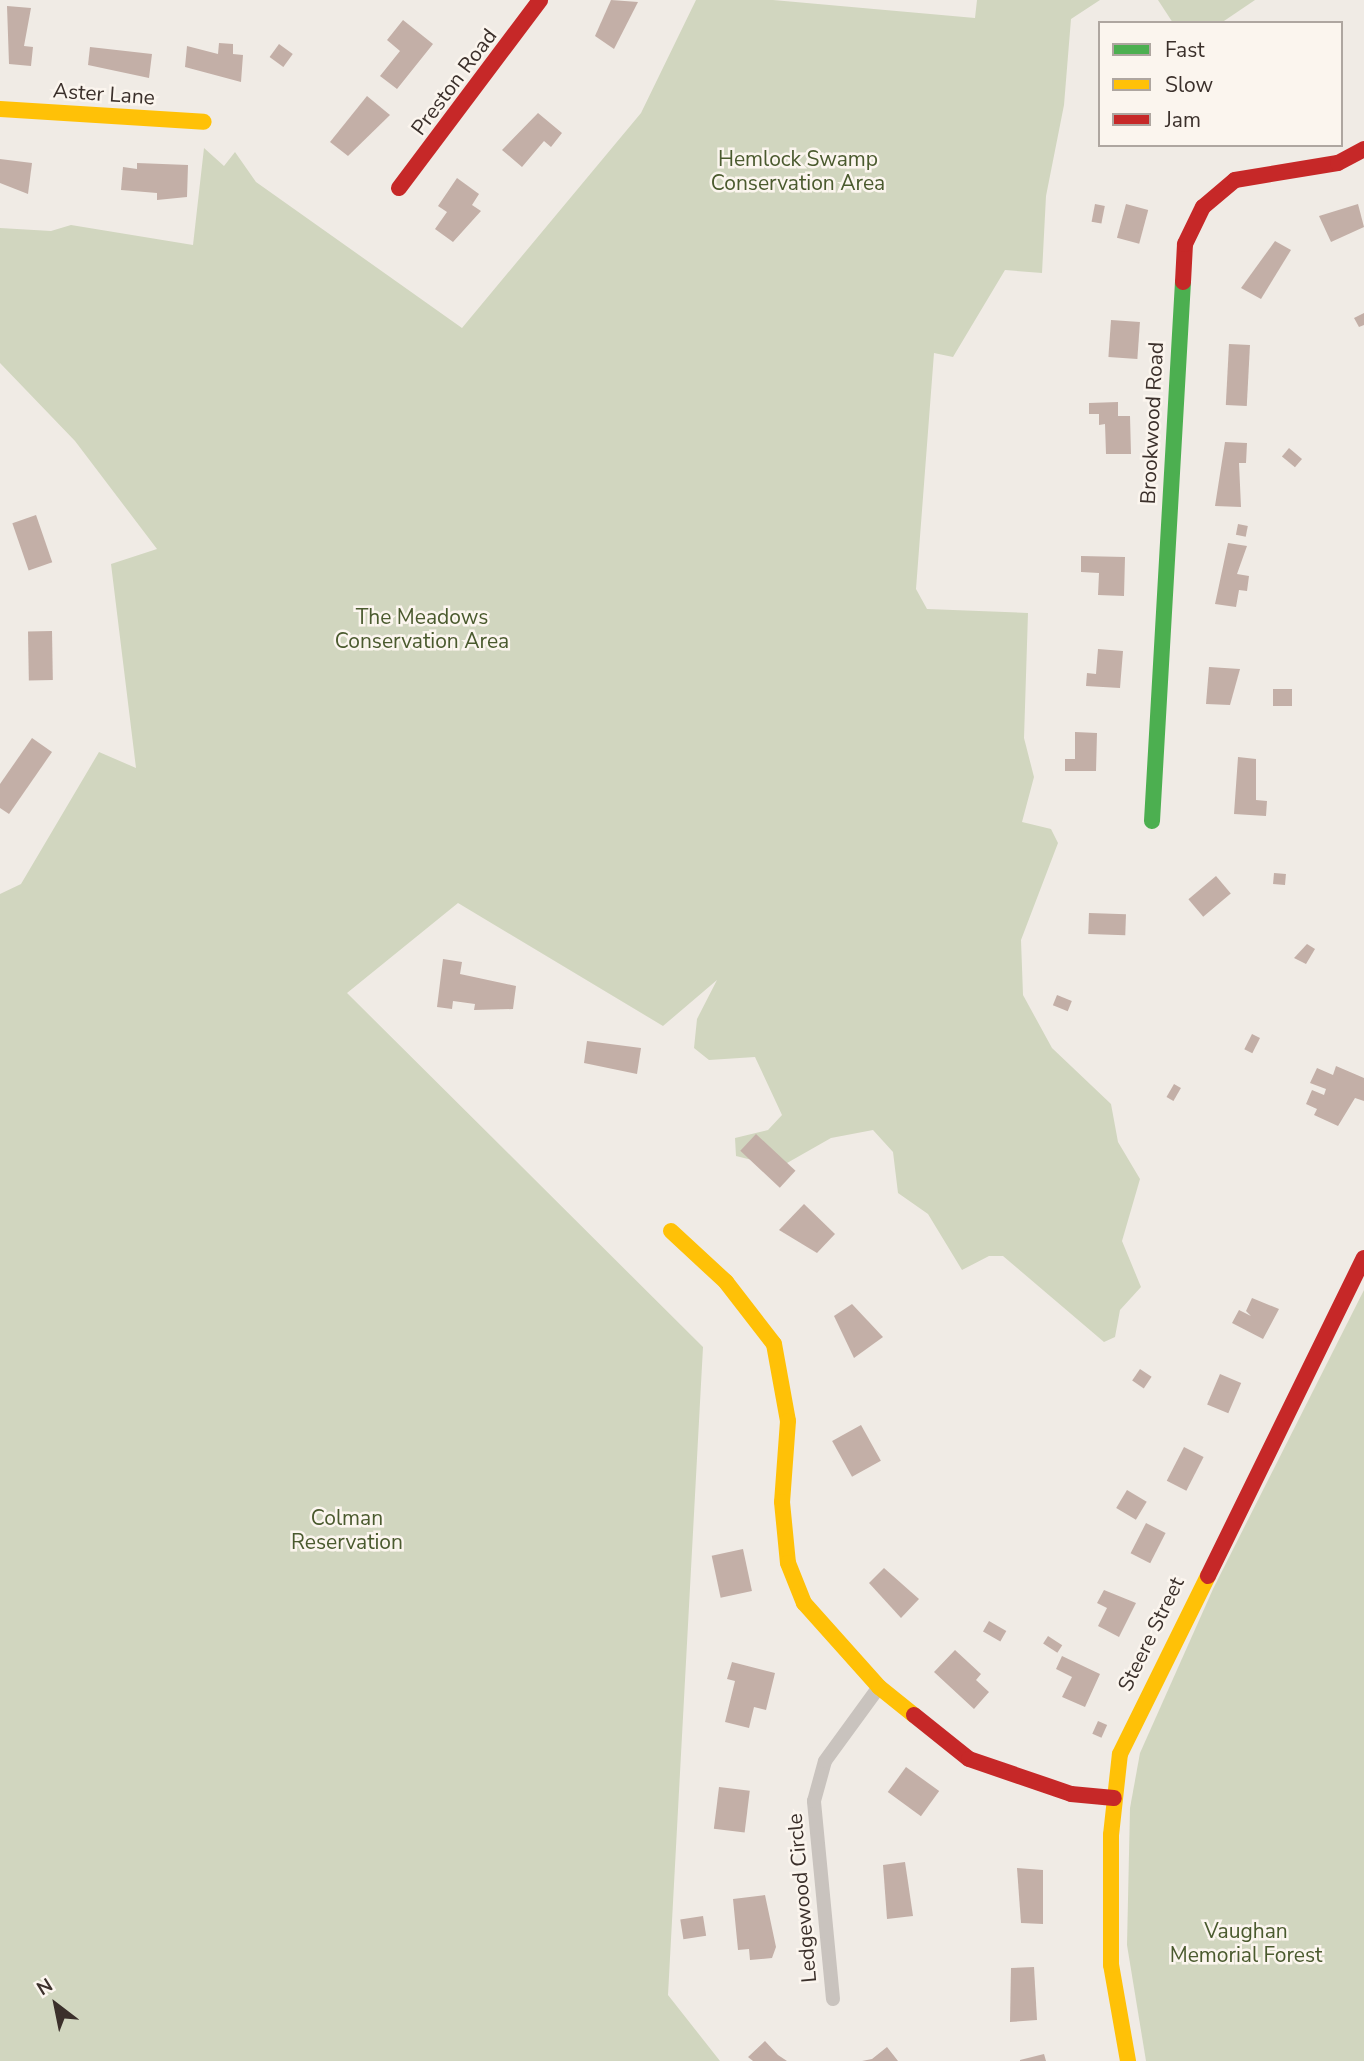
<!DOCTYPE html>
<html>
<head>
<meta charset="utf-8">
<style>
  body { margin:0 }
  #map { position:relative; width:1364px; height:2061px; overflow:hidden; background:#f0ebe5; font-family:"Nunito Sans",sans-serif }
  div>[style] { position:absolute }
  .green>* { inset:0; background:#d1d6bf }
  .building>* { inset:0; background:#c3afa7; transform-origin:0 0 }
  .street>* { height:14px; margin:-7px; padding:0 7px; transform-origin:7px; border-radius:7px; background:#c9c3be }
  .fast>* { height:16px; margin:-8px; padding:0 8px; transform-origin:8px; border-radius:8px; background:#4caf50 }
  .slow>* { height:16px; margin:-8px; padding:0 8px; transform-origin:8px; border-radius:8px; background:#ffc107 }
  .jam>* { height:16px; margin:-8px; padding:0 8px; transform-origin:8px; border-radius:8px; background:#c62828 }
  span { translate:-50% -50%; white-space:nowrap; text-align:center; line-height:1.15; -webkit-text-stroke:5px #fbf5ee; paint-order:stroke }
  .street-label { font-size:21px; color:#3b302b }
  .park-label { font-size:21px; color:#4a5a2e }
  .legend { position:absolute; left:1098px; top:21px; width:245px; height:126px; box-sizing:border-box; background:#fbf5ee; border:2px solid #aea6a0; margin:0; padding:9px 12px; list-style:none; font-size:21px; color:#3b302b }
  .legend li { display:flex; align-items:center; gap:14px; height:35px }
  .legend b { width:35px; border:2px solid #aea6a0 }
  .north { position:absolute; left:21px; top:1970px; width:70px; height:70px; -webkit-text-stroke:5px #fbf5ee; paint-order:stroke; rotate:328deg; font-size:19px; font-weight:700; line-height:28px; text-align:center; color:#3b302b }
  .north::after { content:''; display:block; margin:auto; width:24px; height:32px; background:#3b302b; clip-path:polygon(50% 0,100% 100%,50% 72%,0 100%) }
</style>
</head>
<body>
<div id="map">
  <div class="green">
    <i style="clip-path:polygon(696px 0,773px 0,975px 18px,977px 0,1100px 0,1071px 19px,1064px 105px,1046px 196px,1042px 273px,1005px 270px,953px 357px,934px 353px,916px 589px,927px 609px,1028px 613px,1024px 738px,1034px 777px,1022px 822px,1051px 829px,1058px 843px,1021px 940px,1023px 995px,1052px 1048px,1111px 1104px,1118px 1142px,1140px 1179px,1122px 1241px,1141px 1287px,1120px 1310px,1115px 1337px,1104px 1342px,1003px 1256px,989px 1256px,962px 1270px,928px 1214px,898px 1193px,893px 1152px,873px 1130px,831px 1138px,780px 1167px,736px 1156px,735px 1138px,768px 1130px,782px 1115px,755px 1057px,709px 1060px,694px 1048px,697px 1019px,717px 980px,663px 1026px,458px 903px,347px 993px,703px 1347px,668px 1995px,720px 2061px,0 2061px,0 894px,21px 884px,99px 752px,136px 768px,111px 564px,157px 549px,75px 441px,0 363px,0 228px,51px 231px,71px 225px,193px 245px,204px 148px,224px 166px,235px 152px,256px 182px,462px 328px,641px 113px)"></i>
    <i style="clip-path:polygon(1158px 0,1255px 0,1221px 23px,1173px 23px)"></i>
    <i style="clip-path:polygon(1364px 1290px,1364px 2061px,1146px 2061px,1127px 1945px,1130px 1808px,1140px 1753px,1213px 1589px)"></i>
  </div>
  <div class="building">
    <i style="clip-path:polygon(611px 0,638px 2px,614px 49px,595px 36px)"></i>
    <i style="clip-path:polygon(7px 6px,31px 8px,24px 46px,33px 47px,31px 66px,9px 64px)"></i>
    <i style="clip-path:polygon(403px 20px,433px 44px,397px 89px,380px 76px,400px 51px,387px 40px)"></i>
    <i style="clip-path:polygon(219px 43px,233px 44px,233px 54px,243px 55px,241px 82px,185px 67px,187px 46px,218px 54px)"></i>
    <i style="left:279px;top:44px;width:17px;height:16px;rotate:36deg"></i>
    <i style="clip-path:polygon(90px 47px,152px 54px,149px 78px,88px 65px)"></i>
    <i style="clip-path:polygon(367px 96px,390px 115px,348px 156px,330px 142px)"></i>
    <i style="clip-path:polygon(538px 113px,562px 133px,551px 147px,544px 141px,522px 167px,502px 150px)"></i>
    <i style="clip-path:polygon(0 159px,32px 163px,28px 194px,0 183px)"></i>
    <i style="clip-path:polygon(137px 163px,188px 165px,187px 197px,157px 200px,157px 193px,121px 190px,123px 167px,137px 169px)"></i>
    <i style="clip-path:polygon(457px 178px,479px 194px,472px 205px,481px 211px,453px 242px,435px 229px,447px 212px,438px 206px)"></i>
    <i style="left:1095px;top:204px;width:10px;height:18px;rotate:11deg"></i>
    <i style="left:1126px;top:204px;width:23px;height:35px;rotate:15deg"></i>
    <i style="clip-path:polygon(1358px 204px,1364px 227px,1331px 242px,1319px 216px)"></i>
    <i style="clip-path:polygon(1275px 241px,1291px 250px,1261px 299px,1241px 288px)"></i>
    <i style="clip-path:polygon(1364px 313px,1364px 325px,1359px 327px,1354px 318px)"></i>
    <i style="left:1111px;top:320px;width:29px;height:37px;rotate:4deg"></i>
    <i style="left:1229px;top:344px;width:21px;height:61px;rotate:3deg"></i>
    <i style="clip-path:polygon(1118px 402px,1118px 416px,1130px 416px,1131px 454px,1106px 454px,1105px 424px,1099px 425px,1099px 414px,1089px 414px,1089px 403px)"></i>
    <i style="clip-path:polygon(1225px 442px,1247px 443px,1246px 463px,1239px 463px,1241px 507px,1215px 506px)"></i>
    <i style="left:1289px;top:448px;width:17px;height:11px;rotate:40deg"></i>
    <i style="left:36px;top:515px;width:50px;height:25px;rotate:71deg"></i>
    <i style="left:1238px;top:524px;width:10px;height:11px;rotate:11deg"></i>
    <i style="clip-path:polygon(1228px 543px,1247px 546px,1237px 574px,1249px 576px,1247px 591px,1239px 590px,1236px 607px,1215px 604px)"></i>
    <i style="clip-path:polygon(1081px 556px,1125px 557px,1124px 596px,1098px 595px,1099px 573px,1081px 572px)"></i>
    <i style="left:52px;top:631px;width:49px;height:24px;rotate:89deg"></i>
    <i style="clip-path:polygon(1098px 649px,1123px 651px,1120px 688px,1086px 686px,1087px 673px,1096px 674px)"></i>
    <i style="clip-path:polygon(1209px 667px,1240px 669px,1230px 705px,1206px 704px)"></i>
    <i style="left:1273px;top:689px;width:19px;height:17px"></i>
    <i style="clip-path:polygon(1075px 732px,1097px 733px,1096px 771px,1065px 771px,1065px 759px,1075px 759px)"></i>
    <i style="clip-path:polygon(32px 738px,52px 752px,9px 814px,0 808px,0 784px)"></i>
    <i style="clip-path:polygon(1238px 757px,1256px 759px,1256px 800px,1267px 801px,1266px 816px,1234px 814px)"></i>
    <i style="left:1274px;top:873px;width:12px;height:11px;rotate:5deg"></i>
    <i style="left:1216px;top:876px;width:23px;height:36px;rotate:50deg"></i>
    <i style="left:1089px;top:913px;width:37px;height:21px;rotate:2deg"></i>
    <i style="clip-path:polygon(1307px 944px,1315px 949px,1306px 964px,1294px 958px)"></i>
    <i style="clip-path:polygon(443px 959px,462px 962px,460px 974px,516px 986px,513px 1009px,474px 1010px,475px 1004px,453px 1001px,452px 1009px,437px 1007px)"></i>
    <i style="left:1057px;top:995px;width:16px;height:11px;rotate:22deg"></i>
    <i style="left:1252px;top:1034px;width:9px;height:17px;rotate:27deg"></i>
    <i style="clip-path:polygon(587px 1041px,641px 1048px,637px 1074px,584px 1063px)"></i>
    <i style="clip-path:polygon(1336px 1066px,1364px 1078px,1364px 1101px,1355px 1098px,1338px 1126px,1314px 1115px,1317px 1109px,1306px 1104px,1312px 1090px,1324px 1095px,1326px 1089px,1310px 1083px,1317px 1068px,1333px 1075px)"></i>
    <i style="left:1174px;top:1084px;width:8px;height:15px;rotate:30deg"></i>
    <i style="left:756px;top:1134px;width:54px;height:23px;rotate:43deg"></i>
    <i style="clip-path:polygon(804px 1204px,835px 1234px,817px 1253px,779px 1230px)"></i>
    <i style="clip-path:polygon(1252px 1298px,1279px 1309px,1263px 1339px,1232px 1323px,1239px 1310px,1251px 1316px,1246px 1311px)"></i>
    <i style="clip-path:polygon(852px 1304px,883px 1337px,854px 1358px,834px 1316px)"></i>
    <i style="left:1140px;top:1369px;width:14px;height:14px;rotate:34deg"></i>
    <i style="left:1220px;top:1374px;width:23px;height:33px;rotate:23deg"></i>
    <i style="left:861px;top:1425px;width:41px;height:33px;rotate:61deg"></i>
    <i style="left:1184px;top:1447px;width:22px;height:38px;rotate:27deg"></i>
    <i style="left:1127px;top:1490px;width:23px;height:21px;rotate:31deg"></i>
    <i style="left:1146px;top:1523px;width:22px;height:34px;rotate:27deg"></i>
    <i style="left:743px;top:1549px;width:43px;height:32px;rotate:78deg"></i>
    <i style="clip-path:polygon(884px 1568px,919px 1599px,901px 1618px,869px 1583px)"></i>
    <i style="clip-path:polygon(1104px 1590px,1136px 1603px,1119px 1637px,1098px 1626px,1107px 1608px,1097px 1603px)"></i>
    <i style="left:989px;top:1621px;width:20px;height:12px;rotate:30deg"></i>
    <i style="left:1048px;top:1636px;width:17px;height:9px;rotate:33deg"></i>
    <i style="clip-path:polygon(955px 1650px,981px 1674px,976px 1680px,989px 1692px,974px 1709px,934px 1672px)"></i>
    <i style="clip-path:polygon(1062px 1656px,1100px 1674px,1085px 1707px,1062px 1697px,1072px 1677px,1056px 1669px)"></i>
    <i style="clip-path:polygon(732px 1662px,775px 1673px,766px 1710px,754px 1707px,749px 1728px,725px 1722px,735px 1681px,727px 1679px)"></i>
    <i style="left:1098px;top:1721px;width:10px;height:14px;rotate:24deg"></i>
    <i style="left:906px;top:1767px;width:41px;height:31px;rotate:36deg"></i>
    <i style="left:719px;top:1787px;width:31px;height:42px;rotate:7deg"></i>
    <i style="clip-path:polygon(905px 1862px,913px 1916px,887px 1919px,883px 1865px)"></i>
    <i style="clip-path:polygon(1017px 1868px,1043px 1870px,1043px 1924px,1021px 1923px)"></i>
    <i style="clip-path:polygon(765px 1895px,776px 1947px,772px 1958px,750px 1960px,749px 1949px,738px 1950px,733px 1899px)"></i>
    <i style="left:703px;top:1916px;width:20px;height:23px;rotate:81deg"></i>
    <i style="clip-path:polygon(1034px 1967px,1037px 2020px,1010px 2022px,1011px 1968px)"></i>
    <i style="clip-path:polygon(765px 2041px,778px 2055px,787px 2061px,753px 2061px,748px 2057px)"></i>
    <i style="clip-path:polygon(887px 2047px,898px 2061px,862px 2061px,872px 2059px)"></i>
    <i style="clip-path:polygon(1044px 2054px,1046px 2061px,1020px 2061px,1020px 2060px)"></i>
  </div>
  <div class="street">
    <i style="left:833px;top:1999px;width:199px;rotate:-95.5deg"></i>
    <i style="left:814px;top:1801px;width:41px;rotate:-74.6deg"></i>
    <i style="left:825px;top:1761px;width:92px;rotate:-53.9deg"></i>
  </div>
  <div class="fast">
    <i style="left:1152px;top:821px;width:540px;rotate:-86.71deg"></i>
  </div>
  <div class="slow">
    <i style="left:0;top:109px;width:204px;rotate:3.6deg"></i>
    <i style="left:671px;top:1231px;width:75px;rotate:42.8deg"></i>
    <i style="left:726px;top:1282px;width:78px;rotate:52.3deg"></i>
    <i style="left:774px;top:1344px;width:78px;rotate:79.7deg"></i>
    <i style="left:788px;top:1421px;width:81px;rotate:94.2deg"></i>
    <i style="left:782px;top:1502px;width:61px;rotate:84.4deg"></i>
    <i style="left:788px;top:1563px;width:43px;rotate:68.2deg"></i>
    <i style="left:804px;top:1603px;width:113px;rotate:48.2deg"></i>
    <i style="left:879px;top:1687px;width:45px;rotate:38.7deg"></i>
    <i style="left:1128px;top:2061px;width:97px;rotate:-100deg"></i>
    <i style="left:1111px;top:1965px;width:130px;rotate:-90deg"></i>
    <i style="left:1111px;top:1835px;width:81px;rotate:-83.7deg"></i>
    <i style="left:1120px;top:1754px;width:199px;rotate:-63.7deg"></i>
  </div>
  <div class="jam">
    <i style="left:399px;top:188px;width:235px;rotate:-53.1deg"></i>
    <i style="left:1183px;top:282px;width:38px;rotate:-87deg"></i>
    <i style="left:1185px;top:244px;width:41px;rotate:-64.1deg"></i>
    <i style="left:1203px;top:207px;width:42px;rotate:-40.2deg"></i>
    <i style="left:1235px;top:180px;width:104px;rotate:-9.4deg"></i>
    <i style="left:1338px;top:163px;width:30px;rotate:-28deg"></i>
    <i style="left:1208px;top:1576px;width:354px;rotate:-63.9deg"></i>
    <i style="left:914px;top:1715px;width:70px;rotate:38.7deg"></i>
    <i style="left:969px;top:1759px;width:108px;rotate:18.9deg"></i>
    <i style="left:1071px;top:1794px;width:43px;rotate:5.3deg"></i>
  </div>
  <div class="street-label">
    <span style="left:454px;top:82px;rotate:-53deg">Preston Road</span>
    <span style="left:104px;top:94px;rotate:4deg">Aster Lane</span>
    <span style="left:1152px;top:423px;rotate:-87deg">Brookwood Road</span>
    <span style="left:1151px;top:1634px;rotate:-64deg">Steere Street</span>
    <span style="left:802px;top:1898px;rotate:-95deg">Ledgewood Circle</span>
  </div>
  <div class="park-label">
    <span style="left:798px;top:171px">Hemlock Swamp<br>Conservation Area</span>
    <span style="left:422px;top:629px">The Meadows<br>Conservation Area</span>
    <span style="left:347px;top:1530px">Colman<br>Reservation</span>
    <span style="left:1246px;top:1943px">Vaughan<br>Memorial Forest</span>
  </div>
  <ul class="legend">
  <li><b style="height:9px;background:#4caf50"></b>Fast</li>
  <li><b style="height:9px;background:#ffc107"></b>Slow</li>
  <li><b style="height:9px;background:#c62828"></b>Jam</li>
  </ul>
  <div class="north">N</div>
</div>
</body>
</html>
